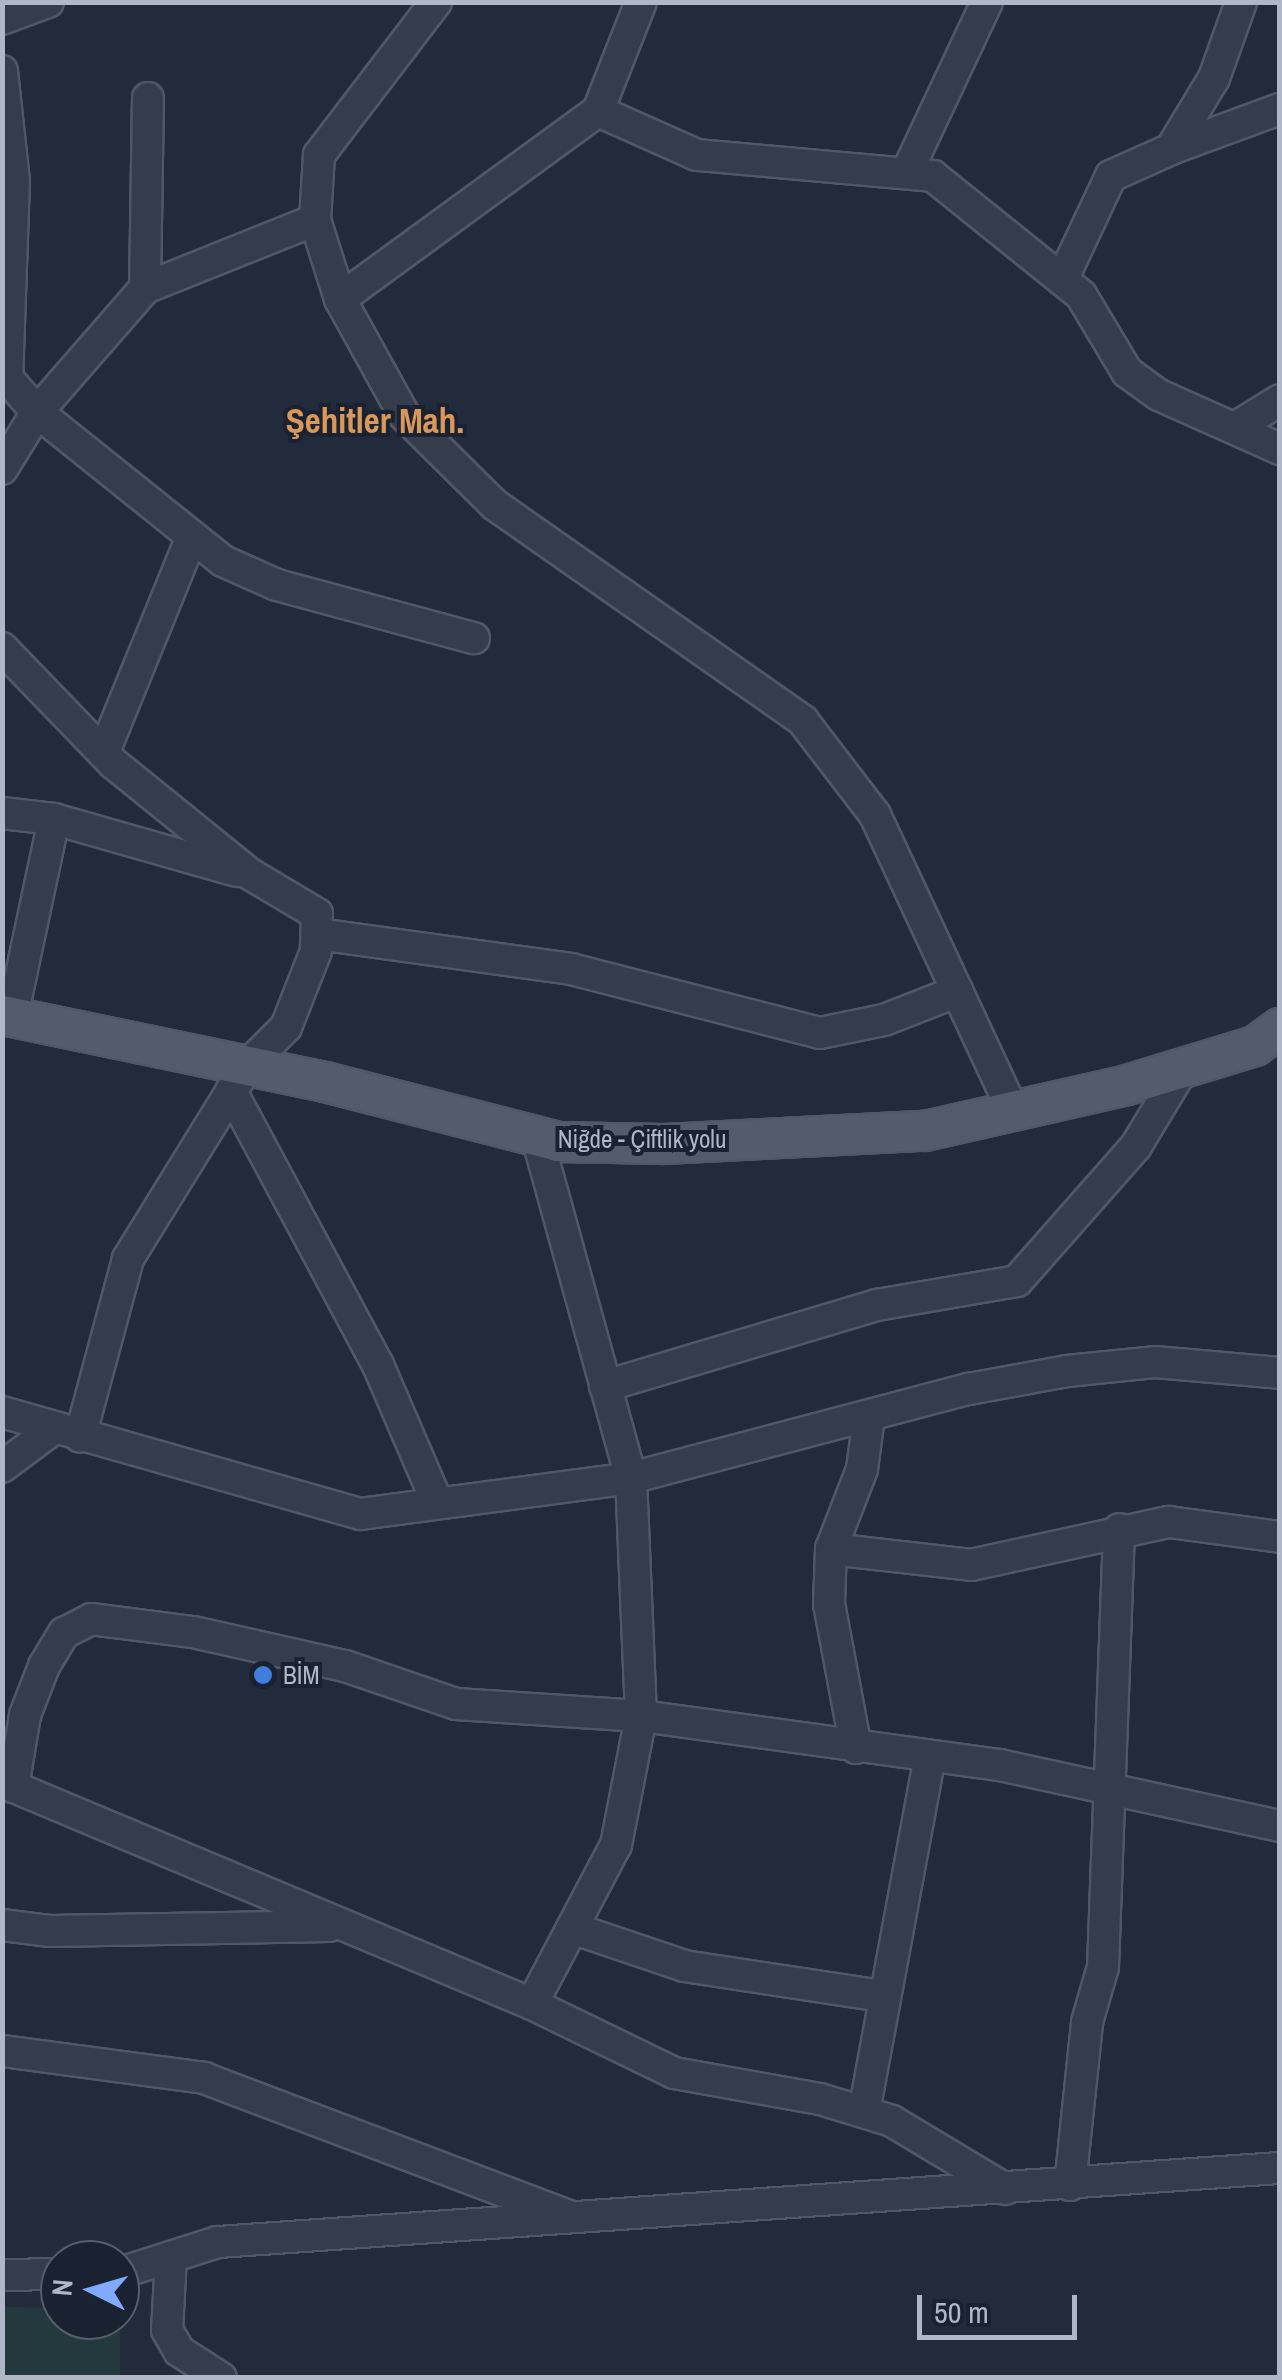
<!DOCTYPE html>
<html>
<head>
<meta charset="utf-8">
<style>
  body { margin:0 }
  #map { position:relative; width:1282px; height:2380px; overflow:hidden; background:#212b3c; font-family:"Archivo Narrow",sans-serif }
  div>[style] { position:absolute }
  .green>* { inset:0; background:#23393d }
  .roads { filter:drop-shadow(2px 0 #505867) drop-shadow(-2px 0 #505867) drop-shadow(0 2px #505867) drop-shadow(0 -2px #505867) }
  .minor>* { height:30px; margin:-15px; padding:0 15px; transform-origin:15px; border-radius:15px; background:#353d4c }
  .major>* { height:38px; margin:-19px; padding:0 19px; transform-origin:19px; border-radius:19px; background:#535c6c }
  .dots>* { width:28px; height:28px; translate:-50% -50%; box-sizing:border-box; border:5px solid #1a2231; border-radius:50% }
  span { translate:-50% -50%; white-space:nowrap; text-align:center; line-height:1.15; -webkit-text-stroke:8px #1a2231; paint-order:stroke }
  .street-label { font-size:25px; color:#b0b8c8 }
  .poi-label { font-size:25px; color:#b0b8c8 }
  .left { translate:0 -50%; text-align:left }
  .district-label { font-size:35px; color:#d9985a; font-weight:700 }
  .frame { position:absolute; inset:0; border:5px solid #b0b8c8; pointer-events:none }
  .north { position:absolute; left:40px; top:2240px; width:100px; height:100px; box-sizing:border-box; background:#1a2231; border:2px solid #565e6d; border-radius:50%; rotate:275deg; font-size:28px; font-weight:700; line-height:40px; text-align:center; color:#b0b8c8 }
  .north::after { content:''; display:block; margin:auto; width:35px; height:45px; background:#80aafd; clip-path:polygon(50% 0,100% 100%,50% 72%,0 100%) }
  .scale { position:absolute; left:917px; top:2295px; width:160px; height:45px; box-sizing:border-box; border:5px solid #b0b8c8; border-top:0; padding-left:12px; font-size:30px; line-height:35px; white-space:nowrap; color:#b0b8c8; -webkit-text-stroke:8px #1a2231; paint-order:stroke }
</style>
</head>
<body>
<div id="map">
  <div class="green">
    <i style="clip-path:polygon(3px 2307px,60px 2308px,60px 2320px,120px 2319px,120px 2377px,3px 2377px)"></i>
  </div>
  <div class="roads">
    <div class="minor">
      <i style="left:436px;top:2px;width:193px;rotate:127.4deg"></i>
      <i style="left:319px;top:155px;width:65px;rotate:93.5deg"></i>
      <i style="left:315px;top:220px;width:83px;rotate:72.4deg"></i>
      <i style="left:340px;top:299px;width:132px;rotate:61.1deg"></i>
      <i style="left:404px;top:415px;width:128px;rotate:44.7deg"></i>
      <i style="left:495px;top:505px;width:376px;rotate:35deg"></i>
      <i style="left:803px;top:721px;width:118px;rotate:52.5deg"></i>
      <i style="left:875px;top:815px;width:327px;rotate:65deg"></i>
      <i style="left:2px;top:19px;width:49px;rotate:-20.3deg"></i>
      <i style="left:2px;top:71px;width:111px;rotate:83.8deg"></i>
      <i style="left:14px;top:181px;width:197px;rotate:92deg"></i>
      <i style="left:7px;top:378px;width:45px;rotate:48.6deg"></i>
      <i style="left:37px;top:412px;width:238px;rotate:38.7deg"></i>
      <i style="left:223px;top:561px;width:59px;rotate:24deg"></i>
      <i style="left:277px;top:585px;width:204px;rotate:15.1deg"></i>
      <i style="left:598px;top:111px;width:108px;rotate:24deg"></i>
      <i style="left:697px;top:155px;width:237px;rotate:5.1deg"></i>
      <i style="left:933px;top:176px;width:190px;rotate:38.8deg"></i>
      <i style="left:1081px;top:295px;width:90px;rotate:59.1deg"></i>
      <i style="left:1127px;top:372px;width:39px;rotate:36deg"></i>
      <i style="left:1159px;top:395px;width:133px;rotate:24.1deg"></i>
      <i style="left:1171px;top:149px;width:116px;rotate:-20.2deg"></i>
      <i style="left:907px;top:172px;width:188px;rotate:-64.8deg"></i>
      <i style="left:1062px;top:280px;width:115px;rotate:-64.8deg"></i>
      <i style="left:1111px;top:176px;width:66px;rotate:-24.2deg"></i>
      <i style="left:1171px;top:149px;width:83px;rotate:-58.8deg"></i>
      <i style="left:1214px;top:78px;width:81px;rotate:-70.4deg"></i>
      <i style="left:145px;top:288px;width:183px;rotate:-21.8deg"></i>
      <i style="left:340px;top:299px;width:319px;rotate:-36.1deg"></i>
      <i style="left:598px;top:111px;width:117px;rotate:-68.5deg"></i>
      <i style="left:1238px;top:426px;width:49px;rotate:-31.8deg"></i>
      <i style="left:2px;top:469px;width:67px;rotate:-58.4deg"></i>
      <i style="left:37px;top:412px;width:164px;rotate:-48.9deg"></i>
      <i style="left:145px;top:288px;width:190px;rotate:-89.1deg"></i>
      <i style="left:2px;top:648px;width:160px;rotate:46deg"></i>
      <i style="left:113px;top:763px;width:176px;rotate:39deg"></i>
      <i style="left:250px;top:874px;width:78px;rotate:30.8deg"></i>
      <i style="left:317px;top:914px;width:37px;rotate:92deg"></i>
      <i style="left:316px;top:951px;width:82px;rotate:111.5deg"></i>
      <i style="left:286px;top:1027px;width:55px;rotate:135deg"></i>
      <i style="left:247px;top:1066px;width:227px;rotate:121.7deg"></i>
      <i style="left:128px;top:1259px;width:184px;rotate:105.1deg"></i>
      <i style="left:104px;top:752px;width:230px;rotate:-67.8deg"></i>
      <i style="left:2px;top:813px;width:52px;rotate:6.6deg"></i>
      <i style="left:54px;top:819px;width:190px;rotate:15.9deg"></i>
      <i style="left:317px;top:934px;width:256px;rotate:7.8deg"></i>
      <i style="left:571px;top:969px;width:257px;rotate:14.4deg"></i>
      <i style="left:820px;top:1033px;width:65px;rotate:-11.5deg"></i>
      <i style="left:884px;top:1020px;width:79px;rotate:-21.4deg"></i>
      <i style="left:12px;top:1017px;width:202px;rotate:-78deg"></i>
      <i style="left:231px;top:1091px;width:311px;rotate:61.8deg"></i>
      <i style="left:378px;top:1365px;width:149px;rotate:66.7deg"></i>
      <i style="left:605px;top:1386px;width:284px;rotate:-16.6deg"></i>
      <i style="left:877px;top:1305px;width:142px;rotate:-9.7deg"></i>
      <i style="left:1017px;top:1281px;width:180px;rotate:-48.6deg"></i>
      <i style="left:1136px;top:1146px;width:91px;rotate:-58.9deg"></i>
      <i style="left:2px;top:1412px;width:373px;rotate:15.9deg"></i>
      <i style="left:361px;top:1514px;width:272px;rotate:-7.6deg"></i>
      <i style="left:631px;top:1478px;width:350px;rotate:-14.8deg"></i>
      <i style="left:969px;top:1389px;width:100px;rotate:-10.4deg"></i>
      <i style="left:1067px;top:1371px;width:88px;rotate:-5.8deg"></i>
      <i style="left:1155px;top:1362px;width:125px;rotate:5deg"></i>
      <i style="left:2px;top:1467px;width:64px;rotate:-36.7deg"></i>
      <i style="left:831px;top:1549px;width:141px;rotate:6.5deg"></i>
      <i style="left:971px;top:1565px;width:203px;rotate:-12.3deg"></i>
      <i style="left:1169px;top:1522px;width:112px;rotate:7.7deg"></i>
      <i style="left:856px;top:1748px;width:147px;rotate:-100.6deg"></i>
      <i style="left:829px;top:1604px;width:55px;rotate:-87.9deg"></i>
      <i style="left:831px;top:1549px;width:86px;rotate:-68.8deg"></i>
      <i style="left:862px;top:1469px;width:52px;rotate:-82.3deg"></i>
      <i style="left:2px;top:1782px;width:575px;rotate:22.73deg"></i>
      <i style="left:532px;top:2004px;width:158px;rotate:25.9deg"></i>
      <i style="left:674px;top:2073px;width:148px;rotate:10.1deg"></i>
      <i style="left:820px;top:2099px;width:75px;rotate:17deg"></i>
      <i style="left:892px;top:2121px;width:132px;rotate:31deg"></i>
      <i style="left:13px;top:1787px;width:73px;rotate:-80.5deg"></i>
      <i style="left:25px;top:1715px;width:53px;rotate:-68.8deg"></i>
      <i style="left:44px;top:1666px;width:39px;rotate:-59deg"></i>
      <i style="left:64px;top:1633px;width:30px;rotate:-27deg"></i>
      <i style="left:91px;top:1619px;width:103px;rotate:7.3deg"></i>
      <i style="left:193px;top:1632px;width:156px;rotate:12.6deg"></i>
      <i style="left:345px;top:1666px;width:117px;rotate:18.9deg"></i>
      <i style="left:456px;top:1704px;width:185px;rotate:3.7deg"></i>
      <i style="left:641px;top:1716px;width:362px;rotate:7.8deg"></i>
      <i style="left:1000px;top:1765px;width:287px;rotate:12.3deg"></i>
      <i style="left:2px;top:1925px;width:47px;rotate:7.3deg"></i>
      <i style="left:49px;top:1931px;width:280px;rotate:-1deg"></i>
      <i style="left:572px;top:1928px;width:118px;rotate:18.7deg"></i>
      <i style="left:684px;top:1966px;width:201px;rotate:8.6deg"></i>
      <i style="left:532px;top:2004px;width:180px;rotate:-62.2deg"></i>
      <i style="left:616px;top:1845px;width:131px;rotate:-79deg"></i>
      <i style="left:641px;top:1716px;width:238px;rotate:-92.4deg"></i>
      <i style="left:631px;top:1478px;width:355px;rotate:-105.4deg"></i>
      <i style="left:2px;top:2051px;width:204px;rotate:7.6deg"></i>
      <i style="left:204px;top:2078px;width:390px;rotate:20.7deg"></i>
      <i style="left:864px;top:2112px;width:361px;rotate:-79.5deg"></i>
      <i style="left:1070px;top:2185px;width:164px;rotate:-84deg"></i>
      <i style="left:1087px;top:2022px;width:57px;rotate:-73.8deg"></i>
      <i style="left:1103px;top:1967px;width:438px;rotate:-87.9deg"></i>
      <i style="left:171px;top:2257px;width:73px;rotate:93.1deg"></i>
      <i style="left:167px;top:2330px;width:24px;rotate:60deg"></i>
      <i style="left:179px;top:2351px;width:50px;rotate:32.7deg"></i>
      <i style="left:120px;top:2273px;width:103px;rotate:-17.6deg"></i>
      <i style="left:218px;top:2242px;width:1065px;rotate:-3.99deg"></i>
      <i style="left:2px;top:2275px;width:58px;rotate:-1deg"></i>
    </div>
    <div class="major">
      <i style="left:2px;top:1015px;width:330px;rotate:11.7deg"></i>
      <i style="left:325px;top:1082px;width:241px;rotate:14.4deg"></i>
      <i style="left:558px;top:1142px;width:106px;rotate:1.1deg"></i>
      <i style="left:664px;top:1144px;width:261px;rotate:-2.9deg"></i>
      <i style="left:925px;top:1131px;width:207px;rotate:-12.8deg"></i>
      <i style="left:1127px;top:1085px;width:134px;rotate:-16.9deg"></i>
      <i style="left:1255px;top:1046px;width:31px;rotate:-36deg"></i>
    </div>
  </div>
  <div class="dots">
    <i style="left:263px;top:1675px;background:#3f7fe0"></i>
  </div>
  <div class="street-label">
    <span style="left:642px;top:1139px">Niğde - Çiftlik yolu</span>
  </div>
  <div class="poi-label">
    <span class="left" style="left:283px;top:1675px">BİM</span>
  </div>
  <div class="district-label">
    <span style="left:375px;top:421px">Şehitler Mah.</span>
  </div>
  <div class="frame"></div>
  <div class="north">N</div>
  <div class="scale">50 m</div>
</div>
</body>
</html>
